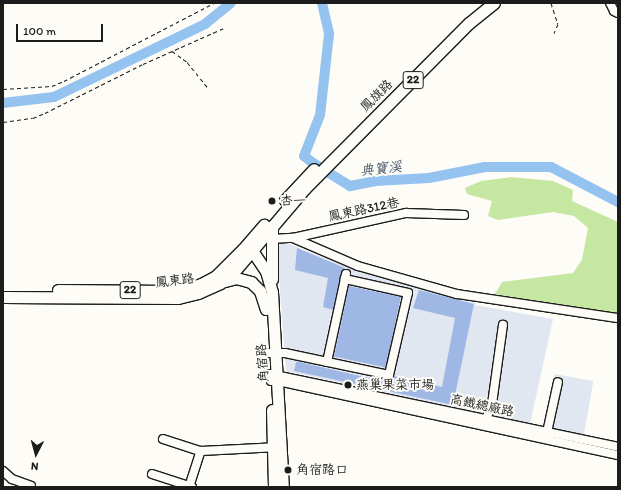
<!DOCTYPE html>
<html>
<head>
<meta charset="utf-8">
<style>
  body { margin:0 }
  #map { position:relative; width:621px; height:490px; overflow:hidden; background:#fdfcf7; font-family:Itim,"LXGW WenKai TC",sans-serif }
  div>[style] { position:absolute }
  .built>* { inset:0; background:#e1e7f1; transform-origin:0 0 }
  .green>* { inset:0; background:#c5e7a1 }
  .river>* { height:10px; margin:-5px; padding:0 5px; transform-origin:5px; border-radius:5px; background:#95c3f0 }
  .building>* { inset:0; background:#9fb7e4; transform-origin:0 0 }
  .path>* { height:1px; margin-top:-0.5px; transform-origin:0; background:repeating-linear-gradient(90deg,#1c1c1c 0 4px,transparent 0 7px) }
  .roads { filter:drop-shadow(1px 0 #1c1c1c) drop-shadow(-1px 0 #1c1c1c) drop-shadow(0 1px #1c1c1c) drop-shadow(0 -1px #1c1c1c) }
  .minor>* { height:8px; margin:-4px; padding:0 4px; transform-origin:4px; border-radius:4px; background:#fdfcf7 }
  .major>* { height:11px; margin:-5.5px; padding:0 5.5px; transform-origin:5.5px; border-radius:5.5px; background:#fdfcf7 }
  .dots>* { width:11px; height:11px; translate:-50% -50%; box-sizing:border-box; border:2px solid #fdfcf7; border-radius:50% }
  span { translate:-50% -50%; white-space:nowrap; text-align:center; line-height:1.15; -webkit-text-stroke:4px #fdfcf7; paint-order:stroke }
  .shield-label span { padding:1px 3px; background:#fdfcf7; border:1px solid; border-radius:3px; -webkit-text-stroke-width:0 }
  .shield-label { font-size:12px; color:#1c1c1c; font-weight:700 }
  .street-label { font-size:13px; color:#1c1c1c }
  .poi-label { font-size:13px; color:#1c1c1c }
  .left { translate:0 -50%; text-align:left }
  .water-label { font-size:14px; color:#465666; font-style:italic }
  .frame { position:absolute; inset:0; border:4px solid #1c1c1c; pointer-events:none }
  .north { position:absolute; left:16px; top:434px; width:40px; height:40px; -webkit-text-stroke:3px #fdfcf7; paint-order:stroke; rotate:186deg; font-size:11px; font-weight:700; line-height:16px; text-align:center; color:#1c1c1c }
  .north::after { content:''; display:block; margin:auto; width:14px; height:18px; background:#1c1c1c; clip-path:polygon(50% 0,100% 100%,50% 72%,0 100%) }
  .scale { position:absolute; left:16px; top:24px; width:87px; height:18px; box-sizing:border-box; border:2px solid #1c1c1c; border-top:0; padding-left:5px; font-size:12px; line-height:14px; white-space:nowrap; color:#1c1c1c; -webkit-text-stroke:3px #fdfcf7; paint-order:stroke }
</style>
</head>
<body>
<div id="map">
  <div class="built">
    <i style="clip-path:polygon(281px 243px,290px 244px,350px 268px,446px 296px,476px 302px,475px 305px,553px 319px,530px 424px,286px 371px,277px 250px)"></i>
    <i style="left:554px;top:374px;width:40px;height:55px;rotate:10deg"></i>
  </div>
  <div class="green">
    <i style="clip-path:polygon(511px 177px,553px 181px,573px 190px,572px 201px,618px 222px,618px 315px,495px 294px,502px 282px,573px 273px,582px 260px,588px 228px,574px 216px,553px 212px,498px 220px,488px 216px,492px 201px,467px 194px,465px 188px,481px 181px)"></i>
  </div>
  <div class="river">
    <i style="left:322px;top:3px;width:32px;rotate:77deg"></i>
    <i style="left:329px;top:34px;width:81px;rotate:96.3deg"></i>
    <i style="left:320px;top:115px;width:44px;rotate:111.3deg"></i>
    <i style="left:304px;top:156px;width:11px;rotate:38deg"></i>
    <i style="left:313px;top:163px;width:44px;rotate:31.9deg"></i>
    <i style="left:350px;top:186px;width:25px;rotate:-11deg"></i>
    <i style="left:375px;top:181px;width:54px;rotate:-3.2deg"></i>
    <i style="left:429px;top:178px;width:57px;rotate:-11.1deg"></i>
    <i style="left:485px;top:167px;width:66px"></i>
    <i style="left:551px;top:167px;width:76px;rotate:27.6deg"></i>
    <i style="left:3px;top:103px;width:51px;rotate:-6.7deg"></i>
    <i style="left:54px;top:97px;width:168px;rotate:-25.8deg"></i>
    <i style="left:205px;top:24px;width:33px;rotate:-39deg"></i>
  </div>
  <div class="building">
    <i style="clip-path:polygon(297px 248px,345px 268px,341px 273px,333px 310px,323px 307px,328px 278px,295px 270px)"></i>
    <i style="left:349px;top:286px;width:53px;height:72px;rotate:12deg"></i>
    <i style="clip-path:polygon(419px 290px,474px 304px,453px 405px,294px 371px,296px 362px,299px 362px,391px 383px,394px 376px,442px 387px,455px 318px,413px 308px)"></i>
  </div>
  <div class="path">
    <i style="left:551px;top:3px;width:22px;rotate:72deg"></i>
    <i style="left:558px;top:24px;width:10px;rotate:114deg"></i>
    <i style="left:172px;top:51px;width:19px;rotate:36deg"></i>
    <i style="left:187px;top:62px;width:33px;rotate:51deg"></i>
    <i style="left:3px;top:89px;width:49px;rotate:-3.5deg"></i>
    <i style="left:52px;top:86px;width:13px;rotate:-23deg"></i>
    <i style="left:64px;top:81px;width:169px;rotate:-27.5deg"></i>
    <i style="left:3px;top:122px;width:30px;rotate:-8deg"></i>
    <i style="left:33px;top:118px;width:13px;rotate:-23deg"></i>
    <i style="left:45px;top:113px;width:110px;rotate:-26.6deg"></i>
    <i style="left:143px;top:64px;width:91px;rotate:-24deg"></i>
  </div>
  <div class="roads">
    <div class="minor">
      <i style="left:610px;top:3px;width:9px;rotate:63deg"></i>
      <i style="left:614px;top:11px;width:4px;rotate:27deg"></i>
      <i style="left:293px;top:238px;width:116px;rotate:-12.5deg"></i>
      <i style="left:406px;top:213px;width:58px;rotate:2deg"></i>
      <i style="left:271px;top:239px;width:22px;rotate:-3deg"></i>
      <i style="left:293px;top:238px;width:71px;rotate:23.3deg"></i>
      <i style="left:358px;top:266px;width:103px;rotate:15.8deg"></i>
      <i style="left:457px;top:294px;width:163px;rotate:8.5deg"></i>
      <i style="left:269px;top:353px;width:16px"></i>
      <i style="left:285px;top:353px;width:106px;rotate:11.9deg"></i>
      <i style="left:389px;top:375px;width:84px;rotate:-77deg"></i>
      <i style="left:408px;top:293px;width:65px;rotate:-167.5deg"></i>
      <i style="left:327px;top:362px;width:90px;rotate:-77.8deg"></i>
      <i style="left:270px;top:374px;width:356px;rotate:11.8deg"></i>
      <i style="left:271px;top:381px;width:7px"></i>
      <i style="left:278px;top:381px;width:348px;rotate:12.3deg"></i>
      <i style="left:485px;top:422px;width:19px;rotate:-69deg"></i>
      <i style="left:492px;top:404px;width:80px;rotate:-82.1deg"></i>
      <i style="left:546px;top:437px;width:56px;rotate:-77.7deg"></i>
      <i style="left:163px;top:439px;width:40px;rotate:18deg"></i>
      <i style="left:3px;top:471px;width:12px;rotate:42deg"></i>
      <i style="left:12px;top:479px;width:20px;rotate:20deg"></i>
      <i style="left:152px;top:474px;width:42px;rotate:18deg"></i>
      <i style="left:189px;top:487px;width:38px;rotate:-72deg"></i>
      <i style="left:201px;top:451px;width:78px;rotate:-2.9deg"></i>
    </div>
    <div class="major">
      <i style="left:285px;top:200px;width:42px;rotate:-46.9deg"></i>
      <i style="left:249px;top:246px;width:30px;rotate:56deg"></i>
      <i style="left:266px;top:271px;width:22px;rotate:74deg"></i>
      <i style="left:272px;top:292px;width:195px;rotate:86.8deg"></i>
      <i style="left:272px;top:279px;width:53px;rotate:-90deg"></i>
      <i style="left:225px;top:281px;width:11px;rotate:-15deg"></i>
      <i style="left:236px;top:278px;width:16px;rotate:15deg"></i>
      <i style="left:251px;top:282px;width:13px;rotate:45deg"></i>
      <i style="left:260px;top:291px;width:19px;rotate:72deg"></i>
      <i style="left:58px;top:290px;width:111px;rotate:0.5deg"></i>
      <i style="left:169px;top:291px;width:15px;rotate:-8deg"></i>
      <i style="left:184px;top:289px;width:18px;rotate:-16deg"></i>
      <i style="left:201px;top:284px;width:17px;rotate:-28deg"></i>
      <i style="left:216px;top:276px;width:38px;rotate:-45deg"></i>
      <i style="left:243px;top:249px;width:32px;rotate:-49deg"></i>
      <i style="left:3px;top:297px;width:175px;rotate:0.3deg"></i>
      <i style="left:178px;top:298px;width:21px;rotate:-14deg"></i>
      <i style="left:198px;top:293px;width:24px;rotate:-24deg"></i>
      <i style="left:220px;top:283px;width:15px;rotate:-37deg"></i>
      <i style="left:232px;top:274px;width:113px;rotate:-49.7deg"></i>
      <i style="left:305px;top:188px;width:233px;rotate:-45.2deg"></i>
      <i style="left:469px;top:23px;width:32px;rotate:-39deg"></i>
      <i style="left:272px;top:410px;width:77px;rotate:88.5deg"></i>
    </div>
  </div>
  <div class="dots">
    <i style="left:272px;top:201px;background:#1c1c1c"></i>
    <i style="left:348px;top:385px;background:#1c1c1c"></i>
    <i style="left:288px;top:470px;background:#1c1c1c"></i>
  </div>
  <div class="shield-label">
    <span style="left:413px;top:80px">22</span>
    <span style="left:130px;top:290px">22</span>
  </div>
  <div class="street-label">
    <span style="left:377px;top:96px;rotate:-45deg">鳳旗路</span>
    <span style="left:364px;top:210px;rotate:-12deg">鳳東路312巷</span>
    <span style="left:175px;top:281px;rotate:-7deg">鳳東路</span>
    <span style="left:263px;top:363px;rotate:-94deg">角宿路</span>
    <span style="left:482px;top:406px;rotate:12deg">高鐵總廠路</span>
  </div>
  <div class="poi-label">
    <span class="left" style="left:280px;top:201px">杏一</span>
    <span class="left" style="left:356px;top:385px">燕巢果菜市場</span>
    <span class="left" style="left:296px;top:470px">角宿路口</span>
  </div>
  <div class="water-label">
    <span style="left:381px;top:169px;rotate:-6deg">典寶溪</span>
  </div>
  <div class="frame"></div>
  <div class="north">N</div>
  <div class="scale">100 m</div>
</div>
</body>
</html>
